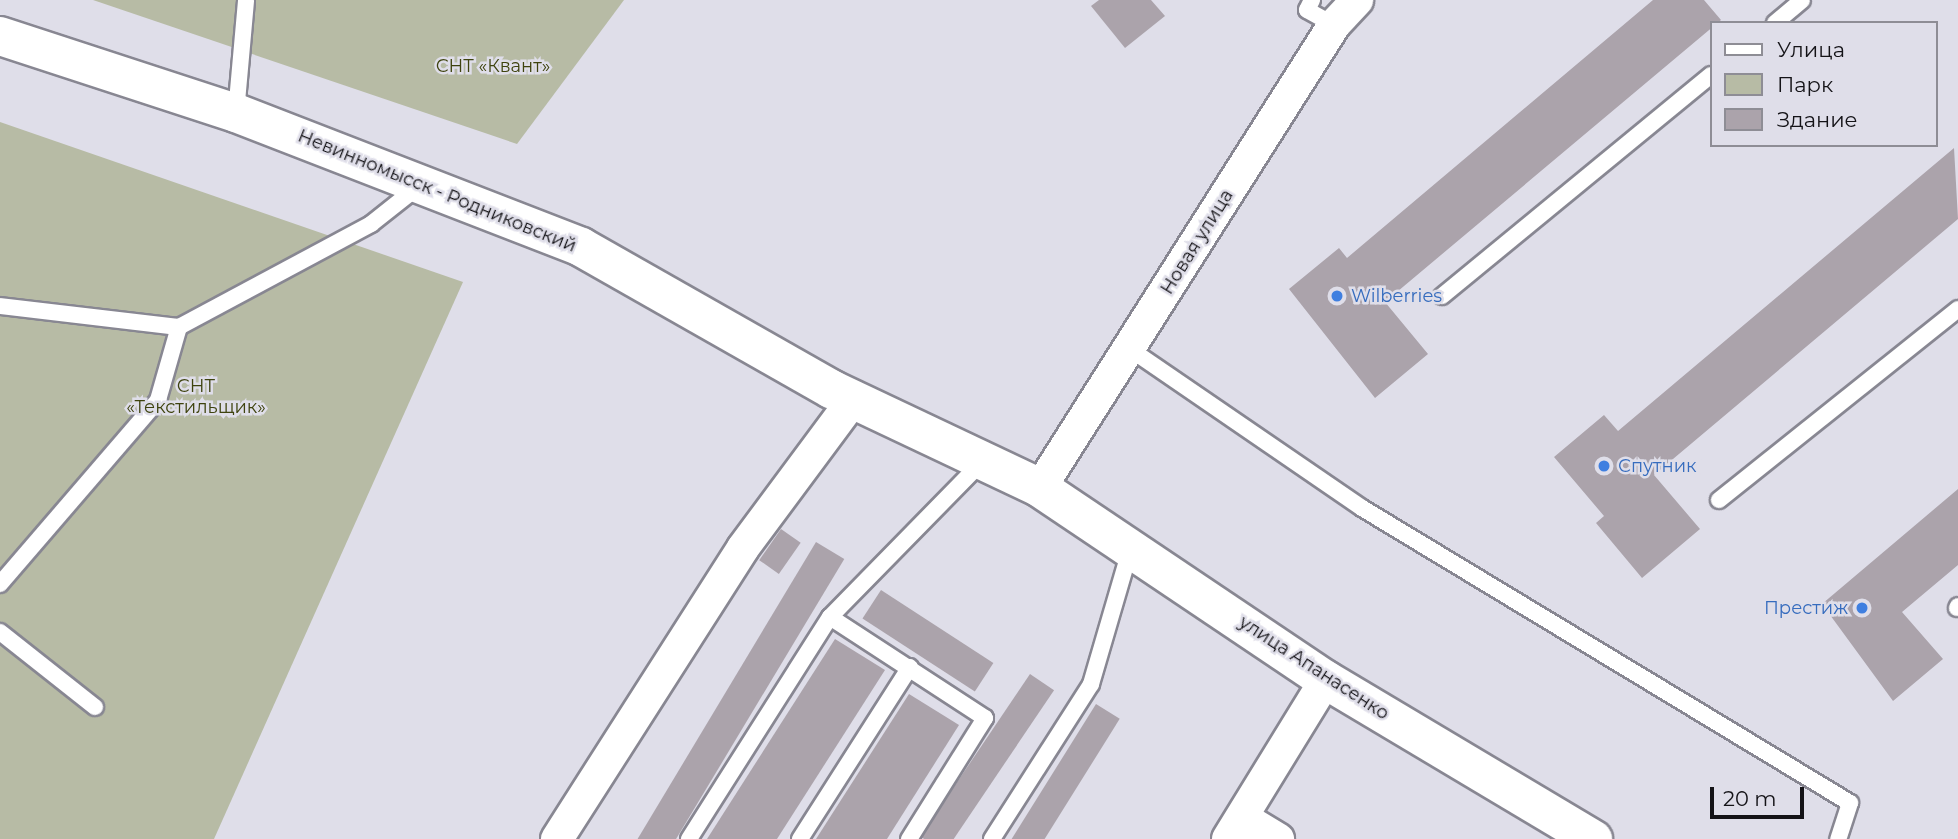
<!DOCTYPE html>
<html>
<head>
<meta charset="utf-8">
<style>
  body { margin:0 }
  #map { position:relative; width:1958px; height:839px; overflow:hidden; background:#dfdee9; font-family:Montserrat,sans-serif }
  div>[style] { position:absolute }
  .green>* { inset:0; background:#b7bba5 }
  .building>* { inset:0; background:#aba3ab; transform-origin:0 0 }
  .roads { filter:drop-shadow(2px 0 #888792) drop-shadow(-2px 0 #888792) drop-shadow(0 2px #888792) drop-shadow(0 -2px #888792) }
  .service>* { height:16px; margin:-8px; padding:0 8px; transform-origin:8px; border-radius:8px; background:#fff }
  .minor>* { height:32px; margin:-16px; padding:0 16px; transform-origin:16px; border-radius:16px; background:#fff }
  .tertiary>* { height:38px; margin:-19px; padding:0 19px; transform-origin:19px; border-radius:19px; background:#fff }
  .dots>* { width:19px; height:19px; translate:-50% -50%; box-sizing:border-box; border:4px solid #dfdee9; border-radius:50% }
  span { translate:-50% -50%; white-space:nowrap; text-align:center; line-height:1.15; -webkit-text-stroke:5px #dfdee9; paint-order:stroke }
  .park-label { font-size:18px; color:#3e430e }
  .street-label { font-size:18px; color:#141317 }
  .shop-label { font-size:18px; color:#366cbe }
  .left { translate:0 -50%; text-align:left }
  .right { translate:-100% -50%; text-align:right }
  .legend { position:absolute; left:1710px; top:21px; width:228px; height:126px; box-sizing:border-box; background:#dfdee9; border:2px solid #8e8d95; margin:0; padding:9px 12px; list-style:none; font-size:21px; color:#141317 }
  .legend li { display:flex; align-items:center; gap:14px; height:35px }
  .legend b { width:35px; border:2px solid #8e8d95 }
  .scale { position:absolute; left:1710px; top:787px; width:94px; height:32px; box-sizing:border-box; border:4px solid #141317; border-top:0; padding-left:9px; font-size:21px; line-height:24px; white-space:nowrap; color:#141317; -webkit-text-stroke:5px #dfdee9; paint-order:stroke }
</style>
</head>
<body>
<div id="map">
  <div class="green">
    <i style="clip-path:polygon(93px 0,624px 0,517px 144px)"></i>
    <i style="clip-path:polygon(0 122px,463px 282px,214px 839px,0 839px)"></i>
  </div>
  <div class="building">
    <i style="clip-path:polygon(1099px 0,1151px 0,1165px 16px,1125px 48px,1091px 6px)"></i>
    <i style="clip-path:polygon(1653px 0,1704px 0,1721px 20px,1385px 302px,1428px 354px,1375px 398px,1289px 289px,1339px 248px,1347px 258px)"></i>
    <i style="clip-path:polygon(1954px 148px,1958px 219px,1654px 475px,1700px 529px,1642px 578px,1596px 523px,1604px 516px,1554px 457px,1604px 415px,1618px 431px)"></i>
    <i style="clip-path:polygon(1958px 489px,1958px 565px,1902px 612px,1943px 659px,1893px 701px,1822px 604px)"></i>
    <i style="left:781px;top:529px;width:24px;height:38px;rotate:35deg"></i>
    <i style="left:816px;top:542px;width:33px;height:353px;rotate:31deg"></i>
    <i style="left:881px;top:590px;width:134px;height:34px;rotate:33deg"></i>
    <i style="clip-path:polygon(835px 639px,885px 670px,777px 839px,707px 839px)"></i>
    <i style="left:1030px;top:674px;width:29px;height:196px;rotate:34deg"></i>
    <i style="clip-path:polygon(909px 694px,959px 725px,887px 839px,816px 839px)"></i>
    <i style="left:1096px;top:704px;width:28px;height:160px;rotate:32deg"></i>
  </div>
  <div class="roads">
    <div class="service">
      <i style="left:1312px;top:0;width:11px;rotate:117deg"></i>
      <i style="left:1307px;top:10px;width:31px;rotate:29deg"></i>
      <i style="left:1775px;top:23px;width:35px;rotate:-40deg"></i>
      <i style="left:236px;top:113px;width:113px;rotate:-84.9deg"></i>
      <i style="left:1442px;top:296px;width:348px;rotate:-39.4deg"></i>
      <i style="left:0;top:306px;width:180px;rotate:6.7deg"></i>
      <i style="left:1130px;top:349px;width:281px;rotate:34.4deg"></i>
      <i style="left:1362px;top:508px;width:570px;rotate:31.15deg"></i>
      <i style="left:1850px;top:803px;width:38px;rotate:108deg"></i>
      <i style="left:1719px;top:500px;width:306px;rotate:-38.6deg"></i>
      <i style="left:0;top:584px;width:243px;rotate:-49.3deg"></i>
      <i style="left:158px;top:400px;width:76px;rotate:-74deg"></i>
      <i style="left:179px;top:327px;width:218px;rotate:-28.2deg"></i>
      <i style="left:371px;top:224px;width:61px;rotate:-38.4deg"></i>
      <i style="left:1957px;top:608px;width:2px;rotate:-63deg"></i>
      <i style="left:830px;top:617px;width:185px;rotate:33.1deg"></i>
      <i style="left:985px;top:718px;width:143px;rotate:122.1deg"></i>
      <i style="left:0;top:632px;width:121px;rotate:38.3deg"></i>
      <i style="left:689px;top:839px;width:263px;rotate:-57.6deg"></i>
      <i style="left:830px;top:617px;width:219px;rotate:-45.6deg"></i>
      <i style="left:800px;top:839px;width:204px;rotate:-57.4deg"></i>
      <i style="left:992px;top:839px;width:184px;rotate:-57.4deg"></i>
      <i style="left:1091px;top:684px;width:143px;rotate:-73.7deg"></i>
    </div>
    <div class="minor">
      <i style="left:1040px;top:488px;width:548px;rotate:-57.58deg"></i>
      <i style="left:1334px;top:25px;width:34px;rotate:-47deg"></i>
      <i style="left:1243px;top:818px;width:41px;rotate:31deg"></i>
      <i style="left:557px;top:839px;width:345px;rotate:-57.4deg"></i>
      <i style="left:743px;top:548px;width:184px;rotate:-53.4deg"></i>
      <i style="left:1228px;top:839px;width:187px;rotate:-58.4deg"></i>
    </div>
    <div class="tertiary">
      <i style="left:0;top:36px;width:248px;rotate:18.1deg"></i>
      <i style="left:236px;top:113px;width:370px;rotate:21.2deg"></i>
      <i style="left:581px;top:247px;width:288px;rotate:29.6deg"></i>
      <i style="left:831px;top:389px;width:231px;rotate:25.3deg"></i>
      <i style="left:1040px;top:488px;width:344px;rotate:33.9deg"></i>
      <i style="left:1326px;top:680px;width:311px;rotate:30.8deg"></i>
    </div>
  </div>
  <div class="dots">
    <i style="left:1337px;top:296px;background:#3f7fe0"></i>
    <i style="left:1604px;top:466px;background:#3f7fe0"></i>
    <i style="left:1862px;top:608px;background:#3f7fe0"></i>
  </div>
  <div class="park-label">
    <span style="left:493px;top:66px">СНТ «Квант»</span>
    <span style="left:196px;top:397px">СНТ<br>«Текстильщик»</span>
  </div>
  <div class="street-label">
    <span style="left:437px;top:191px;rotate:22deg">Невинномысск - Родниковский</span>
    <span style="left:1197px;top:242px;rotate:-58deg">Новая улица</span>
    <span style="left:1314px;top:668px;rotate:33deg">улица Апанасенко</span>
  </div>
  <div class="shop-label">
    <span class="left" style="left:1351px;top:296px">Wilberries</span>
    <span class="left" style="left:1618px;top:466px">Спутник</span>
    <span class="right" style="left:1848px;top:608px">Престиж</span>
  </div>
  <ul class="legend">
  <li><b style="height:9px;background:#fff"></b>Улица</li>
  <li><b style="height:19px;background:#b7bba5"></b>Парк</li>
  <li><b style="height:19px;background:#aba3ab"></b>Здание</li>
  </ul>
  <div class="scale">20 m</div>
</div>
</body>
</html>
